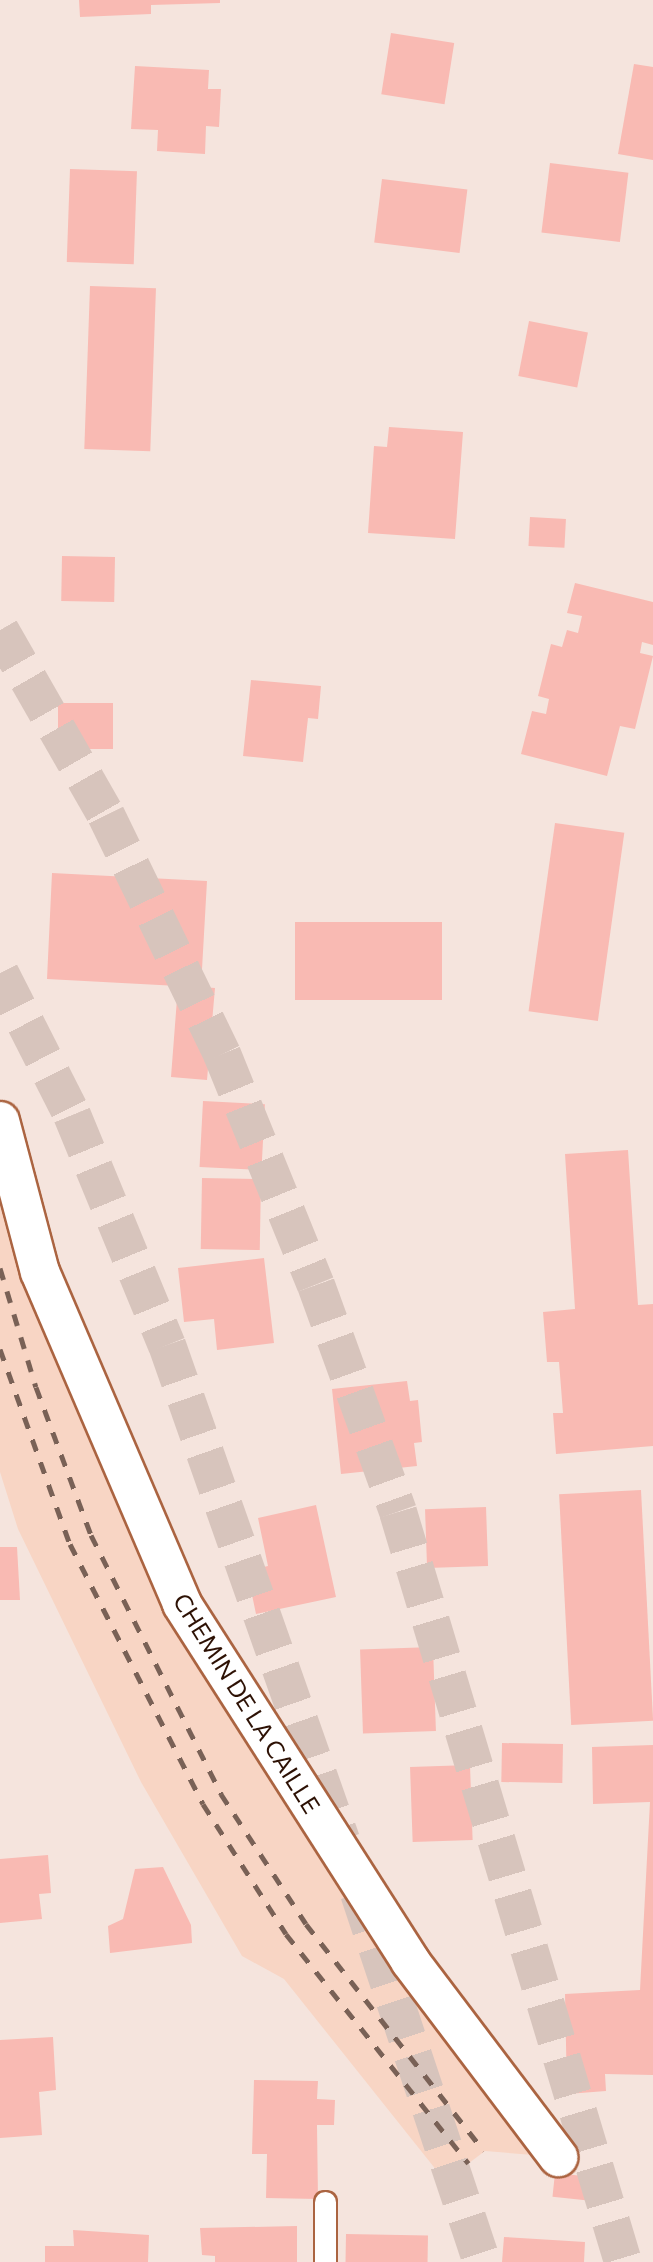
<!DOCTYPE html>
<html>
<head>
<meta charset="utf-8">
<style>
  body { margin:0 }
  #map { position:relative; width:653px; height:2262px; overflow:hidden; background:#f5e4dd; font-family:Commissioner,sans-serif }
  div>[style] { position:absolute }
  .built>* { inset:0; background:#f8d5c4 }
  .building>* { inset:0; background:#f9bab3; transform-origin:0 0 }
  .highway-tunnel>* { height:38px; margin-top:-19px; transform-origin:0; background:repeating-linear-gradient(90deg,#d7c4bc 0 38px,transparent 0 57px) }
  .roads { filter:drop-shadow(2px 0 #ab6441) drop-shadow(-2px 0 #ab6441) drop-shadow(0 2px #ab6441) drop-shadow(0 -2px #ab6441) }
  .lane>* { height:21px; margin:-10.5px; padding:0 10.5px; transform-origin:10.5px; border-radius:10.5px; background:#fff }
  .street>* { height:38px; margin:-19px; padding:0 19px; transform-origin:19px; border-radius:19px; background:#fff }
  .rail>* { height:5px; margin-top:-2.5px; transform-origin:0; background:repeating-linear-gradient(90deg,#796156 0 12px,transparent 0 24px) }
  span { translate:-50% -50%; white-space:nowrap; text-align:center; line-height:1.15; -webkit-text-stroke:5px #fff; paint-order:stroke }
  .street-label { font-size:24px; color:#2d1104 }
</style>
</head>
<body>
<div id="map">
  <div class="built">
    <i style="clip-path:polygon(0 1121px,182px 1604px,558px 2157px,485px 2151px,445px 2181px,284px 1979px,242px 1956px,141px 1782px,18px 1529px,0 1472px)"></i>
  </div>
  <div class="building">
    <i style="clip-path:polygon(79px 0,220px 0,220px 3px,151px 5px,151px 14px,80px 17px)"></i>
    <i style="left:391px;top:33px;width:64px;height:62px;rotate:9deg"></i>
    <i style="clip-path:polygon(634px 64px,653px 67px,653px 160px,618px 154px)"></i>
    <i style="clip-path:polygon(135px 66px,209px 70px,208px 89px,221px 89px,219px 127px,206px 126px,205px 154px,157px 151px,158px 130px,131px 129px)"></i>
    <i style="left:550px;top:163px;width:79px;height:70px;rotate:7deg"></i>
    <i style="left:70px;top:169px;width:67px;height:93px;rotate:2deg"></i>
    <i style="left:382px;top:179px;width:86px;height:64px;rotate:7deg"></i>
    <i style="left:90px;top:286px;width:66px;height:163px;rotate:2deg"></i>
    <i style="left:529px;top:321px;width:60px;height:56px;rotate:11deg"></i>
    <i style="clip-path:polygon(389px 427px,463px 432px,455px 539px,368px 533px,374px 446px,387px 447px)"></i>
    <i style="left:530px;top:517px;width:36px;height:29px;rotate:3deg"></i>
    <i style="left:62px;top:556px;width:53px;height:45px;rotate:1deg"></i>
    <i style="clip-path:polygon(575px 583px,653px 602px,653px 645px,642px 642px,640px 653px,653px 656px,635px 729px,620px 726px,607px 776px,521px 754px,532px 711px,546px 714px,549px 699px,538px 696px,551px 644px,562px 647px,567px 630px,578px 633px,582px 616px,567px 613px)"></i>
    <i style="clip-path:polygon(251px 680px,321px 686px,318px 719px,308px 718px,303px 762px,243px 756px)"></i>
    <i style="left:58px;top:703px;width:55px;height:46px"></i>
    <i style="left:555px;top:823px;width:70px;height:190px;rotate:8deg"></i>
    <i style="clip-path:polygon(52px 873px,207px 881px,201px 987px,215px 988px,207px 1080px,171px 1077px,178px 986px,47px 979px)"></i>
    <i style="left:295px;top:922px;width:147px;height:78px"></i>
    <i style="left:203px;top:1101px;width:62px;height:66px;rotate:3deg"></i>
    <i style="clip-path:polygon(628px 1150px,638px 1305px,653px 1304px,653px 1446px,556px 1454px,553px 1413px,563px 1413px,559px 1362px,547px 1362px,543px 1312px,575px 1309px,565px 1154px)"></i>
    <i style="left:202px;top:1178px;width:59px;height:71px;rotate:1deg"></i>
    <i style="clip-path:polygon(264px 1258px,274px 1343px,217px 1350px,214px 1319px,184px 1322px,178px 1268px)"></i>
    <i style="clip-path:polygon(407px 1381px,410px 1401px,418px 1400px,422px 1442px,414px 1443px,417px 1466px,341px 1474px,332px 1389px)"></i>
    <i style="left:641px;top:1490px;width:231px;height:82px;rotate:87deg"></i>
    <i style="clip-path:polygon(316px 1505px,336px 1597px,256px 1614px,247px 1571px,268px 1566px,258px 1518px)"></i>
    <i style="left:486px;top:1507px;width:59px;height:61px;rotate:88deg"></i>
    <i style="clip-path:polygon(0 1547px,17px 1547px,20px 1600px,0 1600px)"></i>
    <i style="left:433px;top:1647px;width:84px;height:73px;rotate:88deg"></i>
    <i style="left:502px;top:1743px;width:61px;height:39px;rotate:1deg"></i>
    <i style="clip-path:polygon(653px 1745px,653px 2075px,605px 2074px,606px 2091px,567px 2094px,565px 1994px,640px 1990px,650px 1802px,593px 1804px,592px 1747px)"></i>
    <i style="left:470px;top:1765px;width:75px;height:60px;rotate:88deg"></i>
    <i style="clip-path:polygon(48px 1855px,51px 1893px,39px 1894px,42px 1919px,0 1923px,0 1859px)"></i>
    <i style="clip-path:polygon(163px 1867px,191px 1925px,192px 1943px,110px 1953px,108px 1926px,123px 1919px,135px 1869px)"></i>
    <i style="clip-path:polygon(53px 2037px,56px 2090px,39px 2092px,42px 2135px,0 2138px,0 2040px)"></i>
    <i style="clip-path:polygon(254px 2080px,318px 2081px,317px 2099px,335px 2100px,334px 2125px,317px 2125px,318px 2199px,266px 2198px,267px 2154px,252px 2154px)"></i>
    <i style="left:555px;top:2173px;width:38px;height:24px;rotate:6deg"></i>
    <i style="clip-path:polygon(297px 2226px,297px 2262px,215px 2262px,215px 2256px,202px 2255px,200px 2228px)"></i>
    <i style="clip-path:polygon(73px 2230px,149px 2235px,148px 2262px,45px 2262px,45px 2246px,74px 2246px)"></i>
    <i style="left:346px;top:2234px;width:82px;height:28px;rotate:1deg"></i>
    <i style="clip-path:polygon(504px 2237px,585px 2242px,584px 2262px,502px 2262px)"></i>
  </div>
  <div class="highway-tunnel">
    <i style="left:0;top:630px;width:213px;rotate:60.2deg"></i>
    <i style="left:106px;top:815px;width:266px;rotate:64.1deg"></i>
    <i style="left:222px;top:1054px;width:249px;rotate:67.9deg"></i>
    <i style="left:316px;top:1285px;width:241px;rotate:70.1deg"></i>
    <i style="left:398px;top:1512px;width:783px;rotate:73.3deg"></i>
    <i style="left:0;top:973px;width:159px;rotate:63.1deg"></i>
    <i style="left:72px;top:1115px;width:249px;rotate:67.6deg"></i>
    <i style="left:167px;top:1345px;width:525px;rotate:70.63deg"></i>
    <i style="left:359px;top:1893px;width:389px;rotate:71.6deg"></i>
  </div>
  <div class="roads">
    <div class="lane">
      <i style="left:325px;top:2202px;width:60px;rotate:90deg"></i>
    </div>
    <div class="street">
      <i style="left:0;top:1121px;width:156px;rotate:75.2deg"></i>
      <i style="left:40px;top:1272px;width:361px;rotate:66.8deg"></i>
      <i style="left:182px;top:1604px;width:424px;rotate:57.4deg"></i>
      <i style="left:410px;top:1961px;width:246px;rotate:52.9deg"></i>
    </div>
  </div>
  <div class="rail">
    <i style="left:0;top:1268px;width:124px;rotate:73.2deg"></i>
    <i style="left:36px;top:1387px;width:158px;rotate:69.6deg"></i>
    <i style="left:91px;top:1535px;width:290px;rotate:63.3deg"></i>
    <i style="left:221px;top:1794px;width:155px;rotate:56.8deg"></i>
    <i style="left:306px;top:1924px;width:288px;rotate:51.9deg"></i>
    <i style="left:0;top:1349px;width:207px;rotate:70.3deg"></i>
    <i style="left:70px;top:1544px;width:292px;rotate:62.9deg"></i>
    <i style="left:203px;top:1804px;width:154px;rotate:57.4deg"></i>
    <i style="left:286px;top:1934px;width:293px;rotate:51.5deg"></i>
  </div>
  <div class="street-label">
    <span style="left:247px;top:1703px;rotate:58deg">CHEMIN DE LA CAILLE</span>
  </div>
</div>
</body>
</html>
